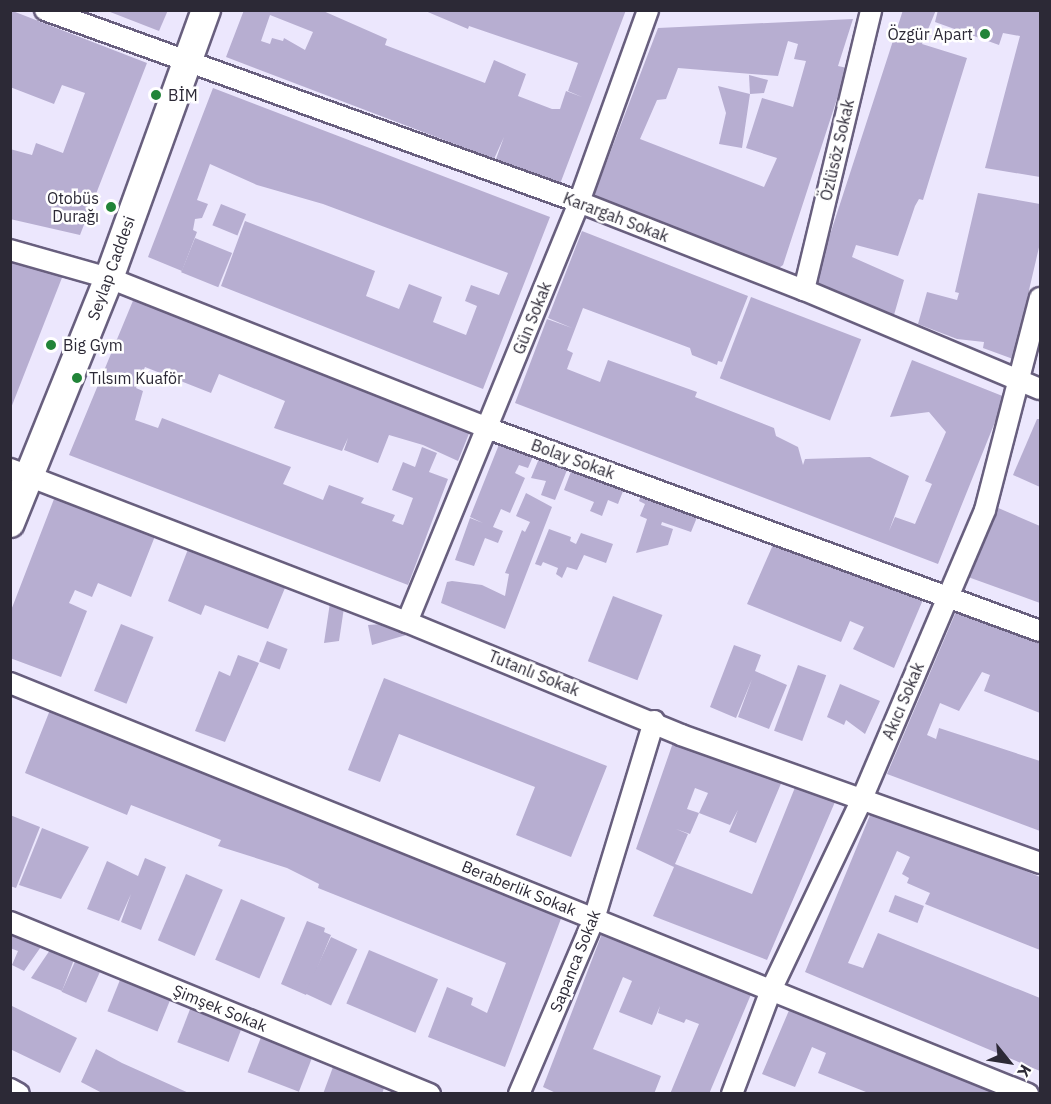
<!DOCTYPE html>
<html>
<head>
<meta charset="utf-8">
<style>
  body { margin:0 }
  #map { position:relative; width:1051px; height:1104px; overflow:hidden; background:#ece7fd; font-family:"IBM Plex Sans",sans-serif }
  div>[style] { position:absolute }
  .building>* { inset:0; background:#b7aed1; transform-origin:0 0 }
  .roads { filter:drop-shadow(2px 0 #685f7e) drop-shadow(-2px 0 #685f7e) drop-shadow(0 2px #685f7e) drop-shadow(0 -2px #685f7e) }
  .minor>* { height:20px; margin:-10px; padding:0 10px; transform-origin:10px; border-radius:10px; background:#fff }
  .secondary>* { height:28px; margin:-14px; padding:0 14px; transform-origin:14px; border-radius:14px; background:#fff }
  .dots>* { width:16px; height:16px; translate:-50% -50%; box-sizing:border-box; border:3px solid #fff; border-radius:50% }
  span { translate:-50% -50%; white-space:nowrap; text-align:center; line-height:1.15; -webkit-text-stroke:5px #fff; paint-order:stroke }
  .poi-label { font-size:16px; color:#2c2936 }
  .right { translate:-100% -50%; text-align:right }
  .left { translate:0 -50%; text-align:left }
  .street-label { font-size:16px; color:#2c2936 }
  .frame { position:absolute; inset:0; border:12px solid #2c2936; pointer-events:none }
  .north { position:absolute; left:979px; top:1032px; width:60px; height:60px; -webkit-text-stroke:4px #fff; paint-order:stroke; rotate:120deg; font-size:16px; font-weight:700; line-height:24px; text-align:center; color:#2c2936 }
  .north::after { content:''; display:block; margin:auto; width:21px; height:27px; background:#2c2936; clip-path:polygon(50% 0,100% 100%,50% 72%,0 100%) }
</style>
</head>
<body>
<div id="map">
  <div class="building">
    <i style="clip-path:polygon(10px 10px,147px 63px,80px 235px,10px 219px,10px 149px,32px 155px,36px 143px,63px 153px,85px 93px,62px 85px,54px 104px,10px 87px)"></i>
    <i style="clip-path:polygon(105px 10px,168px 10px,159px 31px)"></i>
    <i style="clip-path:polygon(evenodd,244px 10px,321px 10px,387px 39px,385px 45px,485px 83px,494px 60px,526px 74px,518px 96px,552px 109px,560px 109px,566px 91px,582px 97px,568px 91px,578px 63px,469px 26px,468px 29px,423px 10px,626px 10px,560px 184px,496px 159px,504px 137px,494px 159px,226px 57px,244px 10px,270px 15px,313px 32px,305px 50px,284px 38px,283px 41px,272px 38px,270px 44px,261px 41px,270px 15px)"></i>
    <i style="clip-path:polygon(903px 10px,936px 10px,922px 44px,967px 58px,923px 200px,919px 199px,915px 206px,898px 256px,856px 245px,852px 257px,904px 280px,894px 315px,814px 284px)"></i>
    <i style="clip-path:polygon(938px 10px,1040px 10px,1040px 177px,985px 168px,1020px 36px,1003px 33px,999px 45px,935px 22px)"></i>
    <i style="clip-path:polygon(evenodd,853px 19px,838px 66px,847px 68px,783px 265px,776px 270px,592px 200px,658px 28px,853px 19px,788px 41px,798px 44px,794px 59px,806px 61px,793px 107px,762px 98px,746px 148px,777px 158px,764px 187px,640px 139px,657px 100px,666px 99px,678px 68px,778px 76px,788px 41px)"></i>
    <i style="clip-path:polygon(749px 75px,768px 80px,764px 93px,750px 94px)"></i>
    <i style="clip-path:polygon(718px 86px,750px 94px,742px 148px,719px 144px,726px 113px)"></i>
    <i style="clip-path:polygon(213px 88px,550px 217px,483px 389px,221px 286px,245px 221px,375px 271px,366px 296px,399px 309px,409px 284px,442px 297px,433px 322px,466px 335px,477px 306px,465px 301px,471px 285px,499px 295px,508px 273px,323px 204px,257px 185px,210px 164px,197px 200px,208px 204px,202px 218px,195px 219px,193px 230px,197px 232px,182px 271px,148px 257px)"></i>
    <i style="clip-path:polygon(978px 193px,1040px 204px,1040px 243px,1013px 359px,983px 348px,984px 342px,957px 339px,918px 324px,927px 292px,957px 300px,959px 293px,955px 292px)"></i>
    <i style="left:221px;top:204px;width:27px;height:23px;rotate:22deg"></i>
    <i style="clip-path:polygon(582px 231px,748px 296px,722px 362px,718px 361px,717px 365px,692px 355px,690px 348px,583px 308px,567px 350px,573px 353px,567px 369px,600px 382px,608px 360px,697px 392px,695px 397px,774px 428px,776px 436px,798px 447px,803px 465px,805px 459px,870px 457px,909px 476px,889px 531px,895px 517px,915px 524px,932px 484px,925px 481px,946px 432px,929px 412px,890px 417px,912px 360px,1005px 397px,938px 564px,515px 403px,547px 319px,572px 328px,548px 318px)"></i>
    <i style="left:195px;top:238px;width:40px;height:37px;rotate:22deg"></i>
    <i style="clip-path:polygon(10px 255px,65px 270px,11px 408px,10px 408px)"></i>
    <i style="clip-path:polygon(137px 291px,472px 426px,458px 461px,423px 445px,389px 435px,378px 463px,344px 450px,348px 438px,342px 451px,274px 428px,285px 401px,219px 374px,211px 393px,145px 367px,136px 388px,143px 391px,135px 420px,158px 428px,162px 418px,291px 467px,283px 484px,323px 500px,329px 485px,364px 498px,361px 503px,395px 515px,392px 521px,403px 525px,413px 498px,392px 490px,403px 462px,415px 467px,422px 447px,437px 453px,429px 472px,448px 479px,408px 585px,69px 455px)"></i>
    <i style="left:751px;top:297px;width:118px;height:87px;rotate:21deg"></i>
    <i style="clip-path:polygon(1037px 419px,1040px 419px,1040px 487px,1013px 475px)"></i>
    <i style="clip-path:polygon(502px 437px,537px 447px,528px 468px,519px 465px,515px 473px,525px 478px,510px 513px,501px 509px,493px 527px,503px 531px,498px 543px,485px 538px,474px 566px,455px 560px,470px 518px,483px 523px,470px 517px)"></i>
    <i style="clip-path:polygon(543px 449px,571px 460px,555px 500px,541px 495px,546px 481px,531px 478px)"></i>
    <i style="clip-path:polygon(575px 461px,627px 481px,618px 504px,608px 500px,602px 516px,590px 511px,594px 502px,564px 490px)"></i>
    <i style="clip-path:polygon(643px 489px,700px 510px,691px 532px,662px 522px,661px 525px,673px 529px,668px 545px,636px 553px,647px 519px,640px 516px,645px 504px,639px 501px)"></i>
    <i style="clip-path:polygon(526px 493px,552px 507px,505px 629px,441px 603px,447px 582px,452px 581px,482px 585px,505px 596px,509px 574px,505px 573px,522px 530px,525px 532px,530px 522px,516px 516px)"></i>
    <i style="clip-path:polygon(70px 494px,157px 531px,131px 597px,98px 583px,92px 597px,75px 590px,69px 603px,87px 611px,61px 677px,10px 658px,10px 613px,54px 499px)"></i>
    <i style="clip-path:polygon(996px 507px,1040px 526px,1040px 603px,968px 577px)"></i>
    <i style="clip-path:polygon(549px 529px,571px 537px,570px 541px,576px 544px,581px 533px,613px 544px,606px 563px,584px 555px,577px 570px,567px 567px,562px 578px,556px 574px,558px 568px,543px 562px,541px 566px,535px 564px)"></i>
    <i style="clip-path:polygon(776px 538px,925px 595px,894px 668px,853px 649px,864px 627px,850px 621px,841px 642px,747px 604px)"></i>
    <i style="clip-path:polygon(190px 544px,287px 583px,268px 629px,205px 605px,201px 615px,168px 601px)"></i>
    <i style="clip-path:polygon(331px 596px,345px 601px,339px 641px,324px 643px)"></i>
    <i style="left:613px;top:596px;width:53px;height:70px;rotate:21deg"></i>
    <i style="clip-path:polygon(958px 607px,1040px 640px,1040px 713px,984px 691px,990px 675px,982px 672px,959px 711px,940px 703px,927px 735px,936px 739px,939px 728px,1040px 761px,1040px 831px,887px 774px)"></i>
    <i style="clip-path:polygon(383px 617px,413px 633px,372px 645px,368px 625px,382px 624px)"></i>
    <i style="left:121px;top:624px;width:35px;height:72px;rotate:22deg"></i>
    <i style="left:267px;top:641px;width:22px;height:22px;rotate:21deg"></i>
    <i style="clip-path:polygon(734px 645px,761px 655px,755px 671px,787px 685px,769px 729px,738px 717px,752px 679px,736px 718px,710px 707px)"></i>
    <i style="clip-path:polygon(238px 655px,259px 663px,225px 742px,195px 731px,219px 671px,230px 676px)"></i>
    <i style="left:798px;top:665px;width:30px;height:70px;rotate:20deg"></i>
    <i style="clip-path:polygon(384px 678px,607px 766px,571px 857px,516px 835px,535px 787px,399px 734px,380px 782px,348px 770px)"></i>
    <i style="clip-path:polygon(840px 684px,880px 701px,865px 734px,846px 720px,844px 725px,827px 717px)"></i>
    <i style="clip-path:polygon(50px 710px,562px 916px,505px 1067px,428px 1037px,447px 987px,473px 998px,471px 1005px,487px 1013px,506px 963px,318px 888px,319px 884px,287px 868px,218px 846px,221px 840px,131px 805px,127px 815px,25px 773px)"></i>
    <i style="clip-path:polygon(676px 734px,785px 774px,756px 843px,729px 832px,738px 810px,730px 825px,699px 813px,708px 793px,695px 788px,687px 809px,699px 813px,690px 834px,676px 829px,688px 834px,675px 864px,752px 894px,798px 780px,838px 795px,767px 960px,653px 916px,674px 867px,636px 849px)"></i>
    <i style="clip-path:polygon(873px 808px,1040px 877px,1040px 950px,925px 904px,930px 893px,907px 883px,909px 878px,902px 874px,910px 857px,897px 851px,848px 963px,863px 968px,878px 933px,1040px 998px,1040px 1071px,805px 972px)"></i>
    <i style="clip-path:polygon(10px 815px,40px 827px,16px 888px,10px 886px)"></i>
    <i style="clip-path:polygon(42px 828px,89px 847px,61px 899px,19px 885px)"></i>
    <i style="clip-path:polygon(145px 858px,166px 867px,141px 930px,121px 922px,131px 894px,119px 921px,87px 909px,107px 861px,138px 876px)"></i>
    <i style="left:186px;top:874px;width:40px;height:72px;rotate:23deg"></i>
    <i style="left:895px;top:895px;width:31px;height:18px;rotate:21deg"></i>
    <i style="left:241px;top:899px;width:48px;height:66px;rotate:23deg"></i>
    <i style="clip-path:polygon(307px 921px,325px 928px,324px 932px,331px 935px,306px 995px,281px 984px)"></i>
    <i style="clip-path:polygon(10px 927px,45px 941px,24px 971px,12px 965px,18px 951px,10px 948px)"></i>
    <i style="clip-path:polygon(603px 931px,752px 992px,709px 1094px,670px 1094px,699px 1024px,686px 1019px,684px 1023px,658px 1013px,660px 1006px,652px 1025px,619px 1012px,632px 981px,623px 977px,593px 1049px,661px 1076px,654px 1094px,558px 1094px,543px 1087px)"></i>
    <i style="left:331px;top:937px;width:29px;height:62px;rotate:25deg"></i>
    <i style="clip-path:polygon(52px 947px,75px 957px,62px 991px,31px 978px)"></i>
    <i style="left:369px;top:950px;width:75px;height:58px;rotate:23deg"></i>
    <i style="left:77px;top:957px;width:27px;height:38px;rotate:24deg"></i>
    <i style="left:122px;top:975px;width:54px;height:39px;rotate:22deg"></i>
    <i style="left:192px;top:1004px;width:55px;height:41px;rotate:21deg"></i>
    <i style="clip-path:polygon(12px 1006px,77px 1038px,60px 1073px,10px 1049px)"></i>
    <i style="clip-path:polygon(790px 1008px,1003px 1093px,871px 1094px,818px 1073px,826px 1053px,812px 1047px,795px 1087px,762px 1074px)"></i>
    <i style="left:263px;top:1032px;width:55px;height:43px;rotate:21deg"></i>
    <i style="clip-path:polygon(96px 1049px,122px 1063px,191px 1094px,104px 1094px,81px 1082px)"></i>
    <i style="clip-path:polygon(333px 1067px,384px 1088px,382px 1094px,323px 1094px)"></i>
  </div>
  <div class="roads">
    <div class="minor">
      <i style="left:45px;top:10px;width:567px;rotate:19.78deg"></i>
      <i style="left:579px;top:202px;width:242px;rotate:21.4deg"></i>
      <i style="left:804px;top:290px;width:256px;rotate:22.8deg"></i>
      <i style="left:10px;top:250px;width:103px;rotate:15.8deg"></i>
      <i style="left:109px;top:278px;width:407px;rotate:21.6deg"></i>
      <i style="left:487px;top:428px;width:589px;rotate:20.16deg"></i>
      <i style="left:804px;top:290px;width:288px;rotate:-76.5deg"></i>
      <i style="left:10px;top:469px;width:425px;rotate:21.1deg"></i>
      <i style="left:407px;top:622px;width:296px;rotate:22.4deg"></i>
      <i style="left:681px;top:735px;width:381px;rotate:19.6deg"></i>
      <i style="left:407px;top:622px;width:454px;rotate:-67.7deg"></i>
      <i style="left:579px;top:202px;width:204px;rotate:-70.2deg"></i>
      <i style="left:10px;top:683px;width:1098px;rotate:21.99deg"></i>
      <i style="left:10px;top:922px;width:454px;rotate:22.3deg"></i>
      <i style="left:10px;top:1089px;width:10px;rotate:29deg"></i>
      <i style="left:519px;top:1094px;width:190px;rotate:-66.8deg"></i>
      <i style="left:594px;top:919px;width:207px;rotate:-73.1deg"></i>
      <i style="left:732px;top:1094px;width:111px;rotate:-69.4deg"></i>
      <i style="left:771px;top:990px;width:209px;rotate:-64.5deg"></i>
      <i style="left:861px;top:801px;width:316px;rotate:-66.9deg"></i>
      <i style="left:985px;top:510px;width:219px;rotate:-75.5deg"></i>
    </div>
    <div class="secondary">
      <i style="left:10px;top:523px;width:264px;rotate:-68deg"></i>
      <i style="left:109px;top:278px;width:285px;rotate:-70.1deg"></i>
    </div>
  </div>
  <div class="dots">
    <i style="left:985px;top:34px;background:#218438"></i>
    <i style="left:156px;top:95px;background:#218438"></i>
    <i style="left:111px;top:207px;background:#218438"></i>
    <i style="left:51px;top:345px;background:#218438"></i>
    <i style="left:77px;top:378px;background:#218438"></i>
  </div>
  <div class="poi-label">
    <span class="right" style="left:973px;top:34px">Özgür Apart</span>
    <span class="left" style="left:168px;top:95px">BİM</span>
    <span class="right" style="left:99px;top:207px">Otobüs<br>Durağı</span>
    <span class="left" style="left:63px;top:345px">Big Gym</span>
    <span class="left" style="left:89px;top:378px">Tılsım Kuaför</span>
  </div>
  <div class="street-label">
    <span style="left:837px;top:150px;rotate:-77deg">Özlüsöz Sokak</span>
    <span style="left:616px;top:217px;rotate:21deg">Karargah Sokak</span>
    <span style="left:111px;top:268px;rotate:-70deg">Seylap Caddesi</span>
    <span style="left:532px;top:318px;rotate:-68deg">Gün Sokak</span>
    <span style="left:573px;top:459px;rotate:20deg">Bolay Sokak</span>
    <span style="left:534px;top:673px;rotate:22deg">Tutanlı Sokak</span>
    <span style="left:903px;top:701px;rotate:-67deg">Akıcı Sokak</span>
    <span style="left:519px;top:888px;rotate:22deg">Beraberlik Sokak</span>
    <span style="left:575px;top:961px;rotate:-68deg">Sapanca Sokak</span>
    <span style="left:220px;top:1008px;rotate:22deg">Şimşek Sokak</span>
  </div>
  <div class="frame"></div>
  <div class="north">K</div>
</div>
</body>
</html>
